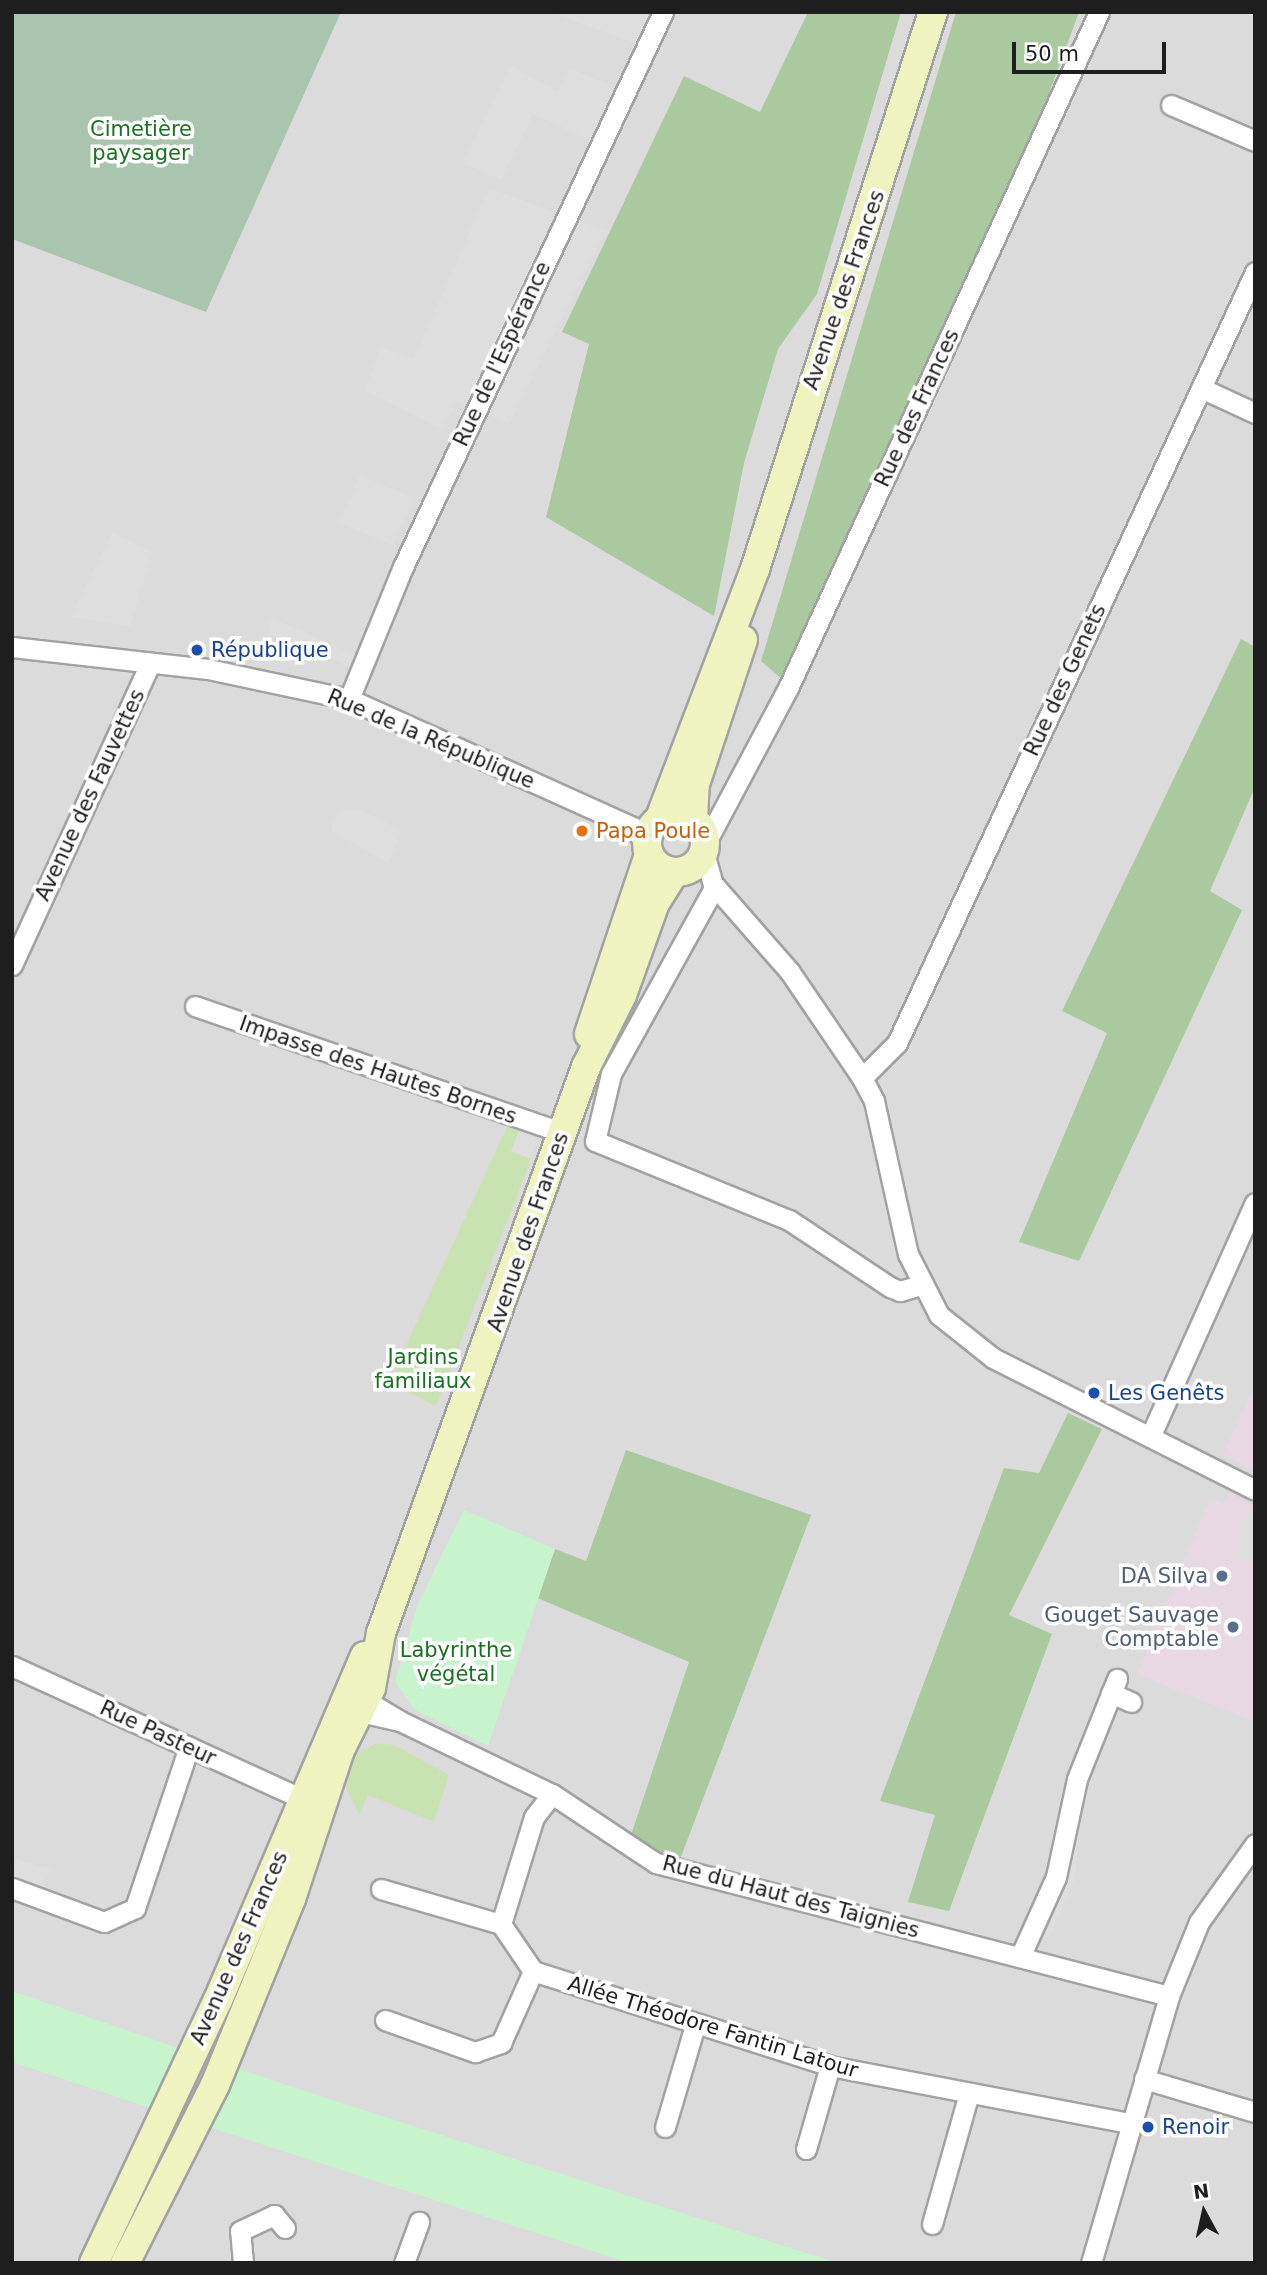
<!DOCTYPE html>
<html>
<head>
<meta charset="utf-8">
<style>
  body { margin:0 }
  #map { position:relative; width:1267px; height:2275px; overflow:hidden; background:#eeebe6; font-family:"DejaVu Sans",sans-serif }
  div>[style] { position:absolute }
  .residential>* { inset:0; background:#dcdbdb; transform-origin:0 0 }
  .industrial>* { inset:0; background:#e7d8e3 }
  .grass>* { inset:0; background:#c8e3b1 }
  .forest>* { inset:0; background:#aac99f }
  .cemetery>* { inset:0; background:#a9c5ae }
  .park>* { inset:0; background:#c7f4cc }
  .parking>* { inset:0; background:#dedede; transform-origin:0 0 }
  .roads { filter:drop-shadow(2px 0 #a2a2a2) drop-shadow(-2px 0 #a2a2a2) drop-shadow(0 2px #a2a2a2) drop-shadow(0 -2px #a2a2a2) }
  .street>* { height:19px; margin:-9.5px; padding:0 9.5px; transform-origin:9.5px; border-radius:9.5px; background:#fff }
  .secondary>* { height:28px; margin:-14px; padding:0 14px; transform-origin:14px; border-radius:14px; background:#eff3bf }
  .secondary>.ring { margin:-14px; padding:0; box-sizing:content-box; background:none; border:28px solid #eff3bf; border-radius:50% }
  .dots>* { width:19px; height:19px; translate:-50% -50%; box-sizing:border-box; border:4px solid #fff; border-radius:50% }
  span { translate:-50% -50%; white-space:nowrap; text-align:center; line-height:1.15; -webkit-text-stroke:7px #fff; paint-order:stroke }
  .park-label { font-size:21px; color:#177121 }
  .street-label { font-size:21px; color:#1e1e1e }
  .transit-label { font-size:21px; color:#164399 }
  .left { translate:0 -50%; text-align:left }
  .food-label { font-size:21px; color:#c56008 }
  .service-label { font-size:21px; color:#4e5e75 }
  .right { translate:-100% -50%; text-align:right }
  .frame { position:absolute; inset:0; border:14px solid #1e1e1e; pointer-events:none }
  .north { position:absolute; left:1169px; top:2177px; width:70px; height:70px; -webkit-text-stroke:5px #fff; paint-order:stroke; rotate:352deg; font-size:19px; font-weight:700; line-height:28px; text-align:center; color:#1e1e1e }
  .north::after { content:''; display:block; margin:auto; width:24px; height:32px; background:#1e1e1e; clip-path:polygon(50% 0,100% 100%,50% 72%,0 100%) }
  .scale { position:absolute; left:1012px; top:42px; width:154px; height:32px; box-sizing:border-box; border:4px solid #1e1e1e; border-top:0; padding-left:9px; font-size:21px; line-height:24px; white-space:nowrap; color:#1e1e1e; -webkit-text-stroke:5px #fff; paint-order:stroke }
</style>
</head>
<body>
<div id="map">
  <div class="residential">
    <i style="left:12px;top:12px;width:1243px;height:2251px"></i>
  </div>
  <div class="industrial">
    <i style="clip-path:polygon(1255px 1385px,1255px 1470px,1223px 1455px)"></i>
    <i style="clip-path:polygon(1230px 1493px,1255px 1506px,1255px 1722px,1137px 1674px,1210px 1498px,1224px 1504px)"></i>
  </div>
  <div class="grass">
    <i style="clip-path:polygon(507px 1127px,519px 1131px,512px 1151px,531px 1159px,436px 1406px,389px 1382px)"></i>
    <i style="clip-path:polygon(377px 1743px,394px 1745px,449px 1775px,434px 1822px,368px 1795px,359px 1814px,346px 1788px,350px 1771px,356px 1754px)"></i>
  </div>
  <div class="forest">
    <i style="clip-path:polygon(808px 12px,901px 12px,817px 294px,778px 349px,744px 463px,714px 616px,546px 517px,589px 344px,562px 332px,684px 76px,760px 112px)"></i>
    <i style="clip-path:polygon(956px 12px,1079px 12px,1048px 96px,783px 680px,761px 661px)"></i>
    <i style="clip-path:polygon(1241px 639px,1255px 647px,1255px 787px,1210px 891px,1242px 910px,1079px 1261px,1019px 1242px,1107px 1033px,1062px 1011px)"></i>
    <i style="clip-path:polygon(1068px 1413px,1102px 1429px,1009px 1615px,1052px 1634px,949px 1911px,908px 1902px,935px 1815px,880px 1801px,1004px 1468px,1039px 1473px)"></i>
    <i style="clip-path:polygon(626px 1450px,811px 1515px,679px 1862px,630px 1838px,689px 1662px,535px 1597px,555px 1549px,586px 1561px)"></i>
  </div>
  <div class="cemetery">
    <i style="clip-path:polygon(12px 12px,341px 12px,206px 312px,12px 239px)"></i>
  </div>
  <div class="park">
    <i style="clip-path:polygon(464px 1510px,555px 1549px,488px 1746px,415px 1710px,395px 1682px,418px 1604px)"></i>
    <i style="clip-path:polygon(12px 1991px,286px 2085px,837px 2263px,629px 2263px,150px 2108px,12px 2062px)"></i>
  </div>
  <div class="parking">
    <i style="clip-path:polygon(549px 12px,653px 12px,640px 45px)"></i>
    <i style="clip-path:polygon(511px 66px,558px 92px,571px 69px,618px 88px,594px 142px,533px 114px,501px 180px,463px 163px)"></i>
    <i style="clip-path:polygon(489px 188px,606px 231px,509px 424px,457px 402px,443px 429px,364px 391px,381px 347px,414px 359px)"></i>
    <i style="left:360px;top:475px;width:58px;height:52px;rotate:23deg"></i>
    <i style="clip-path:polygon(113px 532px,153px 552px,130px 626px,70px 617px)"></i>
    <i style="clip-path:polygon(272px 618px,362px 658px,354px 668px,267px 633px)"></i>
    <i style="clip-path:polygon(358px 808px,402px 831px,388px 863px,331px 831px,337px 813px)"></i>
    <i style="clip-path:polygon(524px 1120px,540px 1126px,531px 1159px,511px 1151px)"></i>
    <i style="clip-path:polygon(1247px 1509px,1255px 1513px,1255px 1564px,1233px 1555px)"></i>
    <i style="clip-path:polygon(1065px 1834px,1078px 1836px,1076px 1875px,1049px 1938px,1032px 1932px)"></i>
    <i style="clip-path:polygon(16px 1859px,50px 1869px,40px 1898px,12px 1888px)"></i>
  </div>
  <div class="roads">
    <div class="street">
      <i style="left:1171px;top:105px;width:91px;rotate:23.2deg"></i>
      <i style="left:1201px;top:388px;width:60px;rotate:24.8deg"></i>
      <i style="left:12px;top:647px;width:197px;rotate:6.4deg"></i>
      <i style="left:208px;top:669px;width:144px;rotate:12deg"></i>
      <i style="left:349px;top:699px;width:314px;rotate:24.3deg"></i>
      <i style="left:635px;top:828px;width:22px;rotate:58deg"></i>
      <i style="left:349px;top:699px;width:143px;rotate:-67.8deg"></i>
      <i style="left:403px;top:567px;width:613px;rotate:-64.9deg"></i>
      <i style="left:705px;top:844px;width:179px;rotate:-62deg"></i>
      <i style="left:789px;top:686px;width:742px;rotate:-65.3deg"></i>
      <i style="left:704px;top:853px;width:32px;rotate:74deg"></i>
      <i style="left:713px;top:884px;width:117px;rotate:48.8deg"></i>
      <i style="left:790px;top:972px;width:128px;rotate:55.8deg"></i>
      <i style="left:862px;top:1078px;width:26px;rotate:62deg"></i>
      <i style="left:874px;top:1101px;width:157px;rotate:77.5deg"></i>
      <i style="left:908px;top:1254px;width:68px;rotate:63.1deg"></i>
      <i style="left:939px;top:1315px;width:69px;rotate:38.5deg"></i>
      <i style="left:993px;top:1358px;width:293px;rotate:26.7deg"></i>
      <i style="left:715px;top:886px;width:215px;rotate:119deg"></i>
      <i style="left:611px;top:1074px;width:69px;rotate:103.4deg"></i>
      <i style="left:595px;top:1141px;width:209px;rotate:22.2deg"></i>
      <i style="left:789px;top:1220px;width:121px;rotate:33.6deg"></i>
      <i style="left:890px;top:1287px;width:11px;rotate:22deg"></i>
      <i style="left:900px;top:1291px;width:22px;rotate:-16deg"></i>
      <i style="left:12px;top:965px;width:332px;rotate:-65.4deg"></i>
      <i style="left:195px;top:1006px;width:389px;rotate:19deg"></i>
      <i style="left:862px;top:1078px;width:49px;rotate:-45deg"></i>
      <i style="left:897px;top:1043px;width:850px;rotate:-65.09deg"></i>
      <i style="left:1151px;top:1435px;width:254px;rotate:-65.9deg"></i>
      <i style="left:12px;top:1666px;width:320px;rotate:24.6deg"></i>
      <i style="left:303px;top:1799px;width:12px;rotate:-5deg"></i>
      <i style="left:1111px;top:1693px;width:22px;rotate:24deg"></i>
      <i style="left:347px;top:1709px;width:54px;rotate:12.8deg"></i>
      <i style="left:400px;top:1721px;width:52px;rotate:-149deg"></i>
      <i style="left:400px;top:1721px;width:169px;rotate:25.7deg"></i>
      <i style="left:552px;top:1794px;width:125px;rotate:33.6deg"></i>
      <i style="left:656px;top:1863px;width:530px;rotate:14.53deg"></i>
      <i style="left:552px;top:1794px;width:29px;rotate:128deg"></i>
      <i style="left:534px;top:1817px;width:112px;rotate:107.1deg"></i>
      <i style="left:501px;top:1924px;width:57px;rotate:55.8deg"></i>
      <i style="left:533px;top:1971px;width:312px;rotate:17.7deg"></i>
      <i style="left:830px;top:2066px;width:305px;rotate:10.8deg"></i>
      <i style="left:12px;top:1888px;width:98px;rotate:20.3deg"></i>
      <i style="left:104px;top:1922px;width:34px;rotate:-24deg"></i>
      <i style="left:135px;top:1908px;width:170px;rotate:-71.5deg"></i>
      <i style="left:381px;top:1889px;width:125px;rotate:16.3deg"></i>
      <i style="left:1020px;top:1957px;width:88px;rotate:-65.8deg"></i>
      <i style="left:1056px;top:1877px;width:100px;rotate:-77.9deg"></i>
      <i style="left:1077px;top:1779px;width:108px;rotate:-68.2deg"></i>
      <i style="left:385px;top:2020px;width:96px;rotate:19.6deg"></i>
      <i style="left:475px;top:2052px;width:28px;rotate:-19deg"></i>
      <i style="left:501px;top:2043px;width:79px;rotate:-66deg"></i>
      <i style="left:1144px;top:2079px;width:116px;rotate:16.6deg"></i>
      <i style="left:665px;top:2127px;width:106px;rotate:-73.6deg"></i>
      <i style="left:806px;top:2149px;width:86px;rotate:-73.9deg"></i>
      <i style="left:932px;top:2224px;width:136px;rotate:-74.2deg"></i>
      <i style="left:243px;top:2263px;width:32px;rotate:-95deg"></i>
      <i style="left:240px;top:2231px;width:38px;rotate:-25deg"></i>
      <i style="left:274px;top:2215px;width:17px;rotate:50deg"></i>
      <i style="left:404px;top:2263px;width:44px;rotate:-69.9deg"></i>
      <i style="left:1091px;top:2263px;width:278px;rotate:-73.7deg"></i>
      <i style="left:1169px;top:1996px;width:80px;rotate:-67.9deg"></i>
      <i style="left:1199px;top:1922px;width:96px;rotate:-54.3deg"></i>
    </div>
    <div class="secondary">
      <i class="ring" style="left:647px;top:814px;width:30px;height:30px"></i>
      <i style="left:660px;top:818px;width:267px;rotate:-69.1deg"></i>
      <i style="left:755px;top:569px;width:585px;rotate:-72.28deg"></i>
      <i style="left:693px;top:819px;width:35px;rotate:-87deg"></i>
      <i style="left:695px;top:784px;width:152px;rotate:-71.6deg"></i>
      <i style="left:589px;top:1034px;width:189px;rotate:-71.5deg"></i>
      <i style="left:94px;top:2263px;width:291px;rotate:-64.8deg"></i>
      <i style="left:218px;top:2000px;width:374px;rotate:-66.9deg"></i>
      <i style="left:125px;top:2263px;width:199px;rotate:-63.2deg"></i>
      <i style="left:215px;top:2085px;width:201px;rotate:-67.8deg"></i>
      <i style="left:291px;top:1899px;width:157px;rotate:-71.8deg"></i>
      <i style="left:340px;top:1750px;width:69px;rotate:-63.4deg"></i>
      <i style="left:371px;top:1688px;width:56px;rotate:-79.7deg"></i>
      <i style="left:381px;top:1633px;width:602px;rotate:-70.09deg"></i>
      <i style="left:586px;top:1067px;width:80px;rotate:-63.4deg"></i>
      <i style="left:622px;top:995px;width:98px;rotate:-70.3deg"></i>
      <i style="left:655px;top:903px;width:36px;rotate:-58deg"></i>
    </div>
  </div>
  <div class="dots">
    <i style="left:197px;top:650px;background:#1a4fb4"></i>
    <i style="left:582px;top:831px;background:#e8710a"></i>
    <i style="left:1094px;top:1393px;background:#1a4fb4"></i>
    <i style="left:1222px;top:1576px;background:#5c6f8a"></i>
    <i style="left:1233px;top:1627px;background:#5c6f8a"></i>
    <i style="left:1148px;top:2127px;background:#1a4fb4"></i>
  </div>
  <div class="park-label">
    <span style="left:141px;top:141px">Cimetière<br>paysager</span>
    <span style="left:423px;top:1369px">Jardins<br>familiaux</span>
    <span style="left:456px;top:1662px">Labyrinthe<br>végétal</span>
  </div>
  <div class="street-label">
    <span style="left:844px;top:290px;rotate:-71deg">Avenue des Frances</span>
    <span style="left:502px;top:354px;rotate:-65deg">Rue de l'Espérance</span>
    <span style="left:917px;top:408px;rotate:-65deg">Rue des Frances</span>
    <span style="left:1065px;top:680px;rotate:-65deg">Rue des Genets</span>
    <span style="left:431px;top:739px;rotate:23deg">Rue de la République</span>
    <span style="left:90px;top:795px;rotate:-65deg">Avenue des Fauvettes</span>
    <span style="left:378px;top:1070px;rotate:19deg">Impasse des Hautes Bornes</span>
    <span style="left:528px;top:1232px;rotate:-71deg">Avenue des Frances</span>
    <span style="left:158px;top:1733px;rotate:25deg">Rue Pasteur</span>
    <span style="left:791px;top:1897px;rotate:15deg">Rue du Haut des Taignies</span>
    <span style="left:239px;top:1948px;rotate:-66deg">Avenue des Frances</span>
    <span style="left:713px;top:2027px;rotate:17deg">Allée Théodore Fantin Latour</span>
  </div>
  <div class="transit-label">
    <span class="left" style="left:211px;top:650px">République</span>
    <span class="left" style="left:1108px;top:1393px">Les Genêts</span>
    <span class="left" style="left:1162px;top:2127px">Renoir</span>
  </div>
  <div class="food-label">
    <span class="left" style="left:596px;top:831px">Papa Poule</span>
  </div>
  <div class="service-label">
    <span class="right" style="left:1208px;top:1576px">DA Silva</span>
    <span class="right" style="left:1219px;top:1627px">Gouget Sauvage<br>Comptable</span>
  </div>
  <div class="frame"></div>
  <div class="north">N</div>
  <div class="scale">50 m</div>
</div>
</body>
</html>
